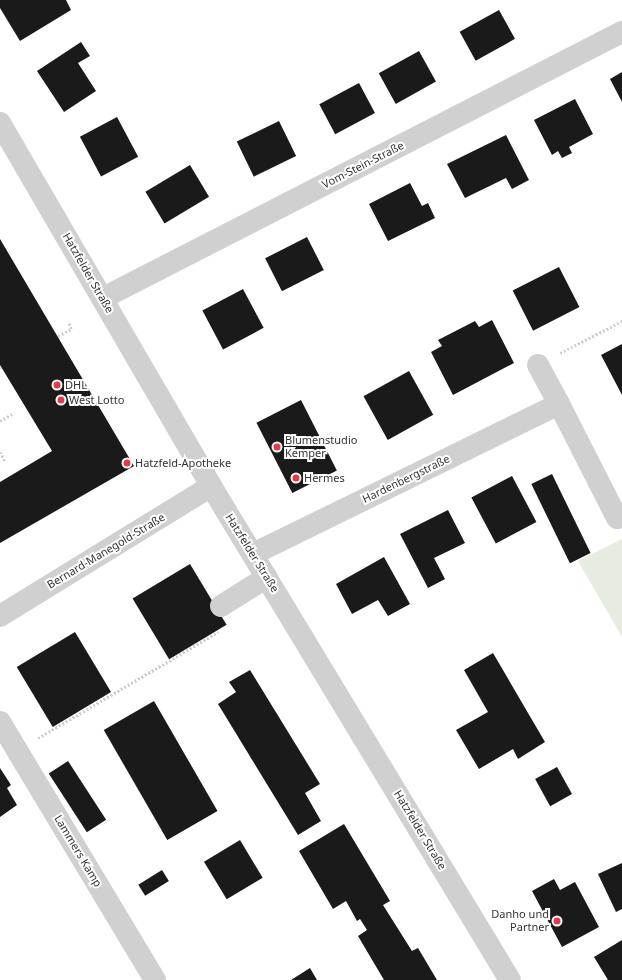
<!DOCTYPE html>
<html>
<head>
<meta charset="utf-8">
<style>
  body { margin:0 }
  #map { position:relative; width:622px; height:980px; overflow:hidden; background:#fff; font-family:"Noto Sans",sans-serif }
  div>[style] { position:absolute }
  .green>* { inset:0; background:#e6ecdf }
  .building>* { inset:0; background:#1a1a1a; transform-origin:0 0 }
  .path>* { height:2.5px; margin-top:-1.25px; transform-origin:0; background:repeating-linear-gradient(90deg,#cdcdcd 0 2px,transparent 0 4px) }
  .minor>* { height:22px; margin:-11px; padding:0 11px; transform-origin:11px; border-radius:11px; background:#d0d0d0 }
  .dots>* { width:11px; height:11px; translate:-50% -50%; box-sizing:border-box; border:2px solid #fff; border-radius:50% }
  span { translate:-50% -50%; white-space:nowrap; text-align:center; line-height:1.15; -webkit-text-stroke:4px #fff; paint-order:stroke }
  .street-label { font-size:11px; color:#333 }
  .poi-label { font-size:11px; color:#333 }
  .left { translate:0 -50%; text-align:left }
  .right { translate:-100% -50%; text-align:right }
</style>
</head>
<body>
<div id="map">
  <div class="green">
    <i style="clip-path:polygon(622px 539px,622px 637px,578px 561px)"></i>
  </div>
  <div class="building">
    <i style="clip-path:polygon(0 0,66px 0,71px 10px,20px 41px,0 8px)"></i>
    <i style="left:499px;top:10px;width:33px;height:45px;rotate:61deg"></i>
    <i style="clip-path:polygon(81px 42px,90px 56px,78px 63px,96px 91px,64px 112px,37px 71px)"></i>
    <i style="left:419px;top:51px;width:35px;height:46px;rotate:61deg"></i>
    <i style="clip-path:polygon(622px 72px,622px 102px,610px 79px)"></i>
    <i style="left:359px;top:83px;width:34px;height:45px;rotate:62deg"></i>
    <i style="clip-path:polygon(575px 99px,593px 134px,569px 147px,572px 153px,562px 158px,558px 151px,552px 155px,534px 120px)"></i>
    <i style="left:117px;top:117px;width:45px;height:42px;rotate:62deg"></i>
    <i style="left:279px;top:121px;width:39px;height:47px;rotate:64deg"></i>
    <i style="clip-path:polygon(506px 135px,529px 180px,512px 189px,506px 178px,465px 198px,447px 164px)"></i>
    <i style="left:190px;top:165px;width:37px;height:52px;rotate:59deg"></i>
    <i style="clip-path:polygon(410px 183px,422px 206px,428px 203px,435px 218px,388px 241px,369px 204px)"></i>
    <i style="left:307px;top:237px;width:37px;height:47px;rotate:63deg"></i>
    <i style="clip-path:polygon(0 239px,134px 466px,0 543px,0 482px,52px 451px,0 365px)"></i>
    <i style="left:559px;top:267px;width:45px;height:52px;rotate:63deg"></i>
    <i style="left:243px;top:289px;width:44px;height:46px;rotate:62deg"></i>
    <i style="clip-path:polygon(492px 320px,514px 363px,453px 395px,431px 352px,442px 346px,438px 340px,475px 321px,479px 327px)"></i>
    <i style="clip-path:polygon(622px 344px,622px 395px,601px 355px)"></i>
    <i style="left:409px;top:371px;width:50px;height:52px;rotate:61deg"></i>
    <i style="left:301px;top:400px;width:79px;height:50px;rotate:63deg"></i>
    <i style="left:552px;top:474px;width:88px;height:23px;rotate:64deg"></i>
    <i style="left:512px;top:476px;width:52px;height:46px;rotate:62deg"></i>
    <i style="clip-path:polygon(448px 510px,465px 543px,434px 558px,445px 579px,428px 588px,400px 534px)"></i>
    <i style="clip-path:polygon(384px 557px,410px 604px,388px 616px,378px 600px,352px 614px,336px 584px)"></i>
    <i style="left:190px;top:564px;width:71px;height:67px;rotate:59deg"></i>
    <i style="left:75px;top:632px;width:70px;height:68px;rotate:59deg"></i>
    <i style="clip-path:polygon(493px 653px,545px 742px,518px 759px,513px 749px,479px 769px,456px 730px,488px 712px,464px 670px)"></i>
    <i style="clip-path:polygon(250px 670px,320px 784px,305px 793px,321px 821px,298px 835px,218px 704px,236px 692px,229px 682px)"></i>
    <i style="left:154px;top:701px;width:127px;height:58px;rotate:60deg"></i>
    <i style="left:68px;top:761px;width:70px;height:23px;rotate:57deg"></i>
    <i style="left:557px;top:767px;width:31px;height:25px;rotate:61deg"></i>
    <i style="clip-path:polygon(0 768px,11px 785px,7px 788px,17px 805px,0 817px)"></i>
    <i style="clip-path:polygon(344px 824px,390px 901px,383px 905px,412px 951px,418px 948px,437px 980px,384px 980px,358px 936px,367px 930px,360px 919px,357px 921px,346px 901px,333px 909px,299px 851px)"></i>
    <i style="left:240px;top:840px;width:44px;height:42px;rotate:59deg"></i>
    <i style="clip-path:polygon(622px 863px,622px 909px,616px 912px,598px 874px)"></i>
    <i style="left:162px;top:870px;width:13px;height:28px;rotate:58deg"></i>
    <i style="clip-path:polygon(554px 879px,560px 890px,575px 882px,599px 927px,562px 947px,532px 891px)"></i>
    <i style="clip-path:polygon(622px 940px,622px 980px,608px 980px,594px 957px)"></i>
    <i style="clip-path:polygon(310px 968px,317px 980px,291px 980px)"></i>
  </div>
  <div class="path">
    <i style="left:58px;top:336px;width:15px;rotate:-28deg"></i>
    <i style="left:71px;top:329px;width:8px;rotate:-113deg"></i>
    <i style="left:560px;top:353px;width:70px;rotate:-27.3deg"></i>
    <i style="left:0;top:368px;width:1px;rotate:-45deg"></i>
    <i style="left:0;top:421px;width:14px;rotate:-30deg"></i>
    <i style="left:0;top:452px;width:10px;rotate:61deg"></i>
    <i style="left:38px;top:738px;width:209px;rotate:-30.5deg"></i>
  </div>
  <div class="minor">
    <i style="left:0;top:123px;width:420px;rotate:59.8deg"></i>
    <i style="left:211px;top:486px;width:577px;rotate:58.82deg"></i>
    <i style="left:103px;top:298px;width:583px;rotate:-27.14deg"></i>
    <i style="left:538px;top:365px;width:44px;rotate:61.7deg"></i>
    <i style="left:253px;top:554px;width:341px;rotate:-26.1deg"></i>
    <i style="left:559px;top:404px;width:128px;rotate:63deg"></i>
    <i style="left:221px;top:606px;width:54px;rotate:-32.2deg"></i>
    <i style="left:0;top:616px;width:248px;rotate:-31.6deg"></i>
    <i style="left:0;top:722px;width:301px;rotate:59deg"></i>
  </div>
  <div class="dots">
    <i style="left:57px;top:385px;background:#e63946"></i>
    <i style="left:61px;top:400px;background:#e63946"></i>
    <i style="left:277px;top:447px;background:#e63946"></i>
    <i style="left:127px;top:463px;background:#e63946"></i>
    <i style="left:296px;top:478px;background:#e63946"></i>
    <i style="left:557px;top:921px;background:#e63946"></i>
  </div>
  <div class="street-label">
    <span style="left:363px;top:165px;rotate:-27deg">Vom-Stein-Straße</span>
    <span style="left:88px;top:273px;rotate:60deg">Hatzfelder Straße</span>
    <span style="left:406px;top:479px;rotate:-26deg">Hardenbergstraße</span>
    <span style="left:106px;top:551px;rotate:-31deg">Bernard-Manegold-Straße</span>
    <span style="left:252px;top:553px;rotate:58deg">Hatzfelder Straße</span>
    <span style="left:420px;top:830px;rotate:59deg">Hatzfelder Straße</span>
    <span style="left:78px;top:851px;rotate:59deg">Lammers Kamp</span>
  </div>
  <div class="poi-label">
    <span class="left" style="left:65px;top:385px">DHL</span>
    <span class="left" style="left:69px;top:400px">West Lotto</span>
    <span class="left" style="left:285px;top:447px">Blumenstudio<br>Kemper</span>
    <span class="left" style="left:135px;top:463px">Hatzfeld-Apotheke</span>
    <span class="left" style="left:304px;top:478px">Hermes</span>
    <span class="right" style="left:549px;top:921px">Danho und<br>Partner</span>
  </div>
</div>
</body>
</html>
